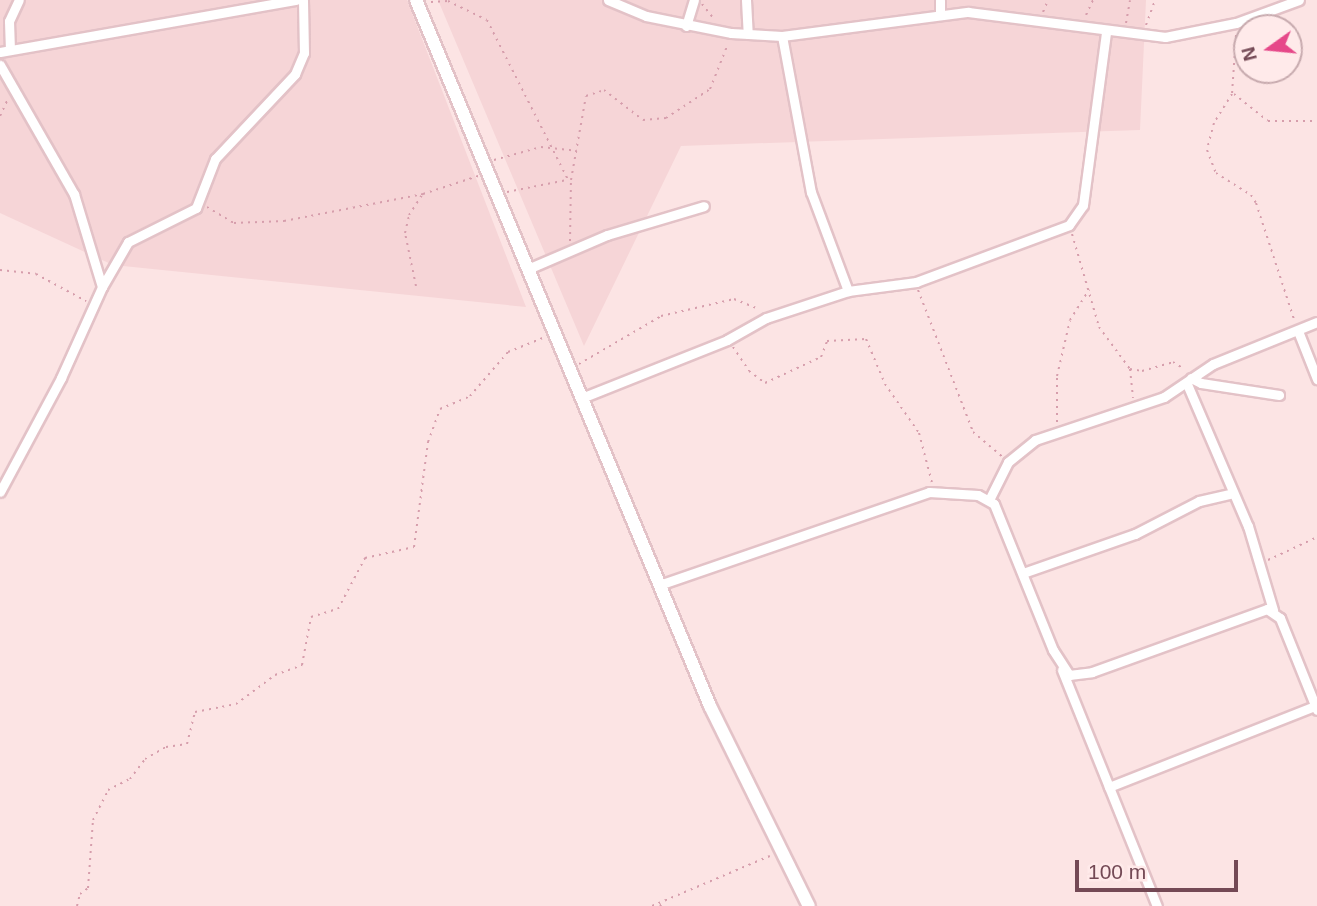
<!DOCTYPE html>
<html>
<head>
<meta charset="utf-8">
<style>
  body { margin:0 }
  #map { position:relative; width:1317px; height:906px; overflow:hidden; background:#fce4e4; font-family:Helvetica,sans-serif }
  div>[style] { position:absolute }
  .residential>* { inset:0; background:#f6d5d7 }
  .path>* { height:2px; margin-top:-1px; transform-origin:0; background:repeating-linear-gradient(90deg,#d69eac 0 2px,transparent 0 7px) }
  .roads { filter:drop-shadow(2px 0 #e3c2c7) drop-shadow(-2px 0 #e3c2c7) drop-shadow(0 2px #e3c2c7) drop-shadow(0 -2px #e3c2c7) }
  .street>* { height:9px; margin:-4.5px; padding:0 4.5px; transform-origin:4.5px; border-radius:4.5px; background:#fff }
  .secondary>* { height:12px; margin:-6px; padding:0 6px; transform-origin:6px; border-radius:6px; background:#fff }
  span { translate:-50% -50%; white-space:nowrap; text-align:center; line-height:1.15; -webkit-text-stroke:5px #ffeaea; paint-order:stroke }
  .north { position:absolute; left:1233px; top:14px; width:70px; height:70px; box-sizing:border-box; background:#ffeaea; border:2px solid #c7aaae; border-radius:50%; rotate:255deg; font-size:19px; font-weight:700; line-height:28px; text-align:center; color:#744955 }
  .north::after { content:''; display:block; margin:auto; width:24px; height:32px; background:#e64889; clip-path:polygon(50% 0,100% 100%,50% 72%,0 100%) }
  .scale { position:absolute; left:1075px; top:860px; width:163px; height:32px; box-sizing:border-box; border:4px solid #744955; border-top:0; padding-left:9px; font-size:21px; line-height:24px; white-space:nowrap; color:#744955; -webkit-text-stroke:5px #ffeaea; paint-order:stroke }
</style>
</head>
<body>
<div id="map">
  <div class="residential">
    <i style="clip-path:polygon(0 0,407px 0,526px 307px,113px 265px,0 213px)"></i>
    <i style="clip-path:polygon(438px 0,1146px 0,1140px 130px,681px 146px,584px 346px)"></i>
  </div>
  <div class="path">
    <i style="left:431px;top:2px;width:17px;rotate:-3deg"></i>
    <i style="left:448px;top:1px;width:43px;rotate:26deg"></i>
    <i style="left:487px;top:20px;width:179px;rotate:63.1deg"></i>
    <i style="left:702px;top:4px;width:19px;rotate:51deg"></i>
    <i style="left:1043px;top:12px;width:13px;rotate:-67deg"></i>
    <i style="left:1086px;top:15px;width:17px;rotate:-65deg"></i>
    <i style="left:1126px;top:23px;width:23px;rotate:-80deg"></i>
    <i style="left:1146px;top:25px;width:27px;rotate:-70deg"></i>
    <i style="left:1236px;top:35px;width:59px;rotate:93.9deg"></i>
    <i style="left:1232px;top:94px;width:34px;rotate:122deg"></i>
    <i style="left:1214px;top:123px;width:28px;rotate:105deg"></i>
    <i style="left:1207px;top:150px;width:25px;rotate:69deg"></i>
    <i style="left:1216px;top:173px;width:41px;rotate:32.2deg"></i>
    <i style="left:1251px;top:195px;width:9px;rotate:58deg"></i>
    <i style="left:1256px;top:203px;width:122px;rotate:71.9deg"></i>
    <i style="left:1234px;top:94px;width:43px;rotate:38.5deg"></i>
    <i style="left:1268px;top:121px;width:49px"></i>
    <i style="left:0;top:116px;width:19px;rotate:-65deg"></i>
    <i style="left:494px;top:160px;width:49px;rotate:-15.5deg"></i>
    <i style="left:541px;top:147px;width:36px;rotate:6deg"></i>
    <i style="left:507px;top:192px;width:61px;rotate:-11.3deg"></i>
    <i style="left:207px;top:207px;width:31px;rotate:31deg"></i>
    <i style="left:234px;top:223px;width:50px;rotate:-2.3deg"></i>
    <i style="left:284px;top:221px;width:142px;rotate:-11deg"></i>
    <i style="left:423px;top:194px;width:58px;rotate:-18.1deg"></i>
    <i style="left:1072px;top:234px;width:97px;rotate:73.8deg"></i>
    <i style="left:1099px;top:327px;width:52px;rotate:53.6deg"></i>
    <i style="left:1130px;top:369px;width:12px;rotate:9deg"></i>
    <i style="left:1142px;top:371px;width:32px;rotate:-16deg"></i>
    <i style="left:1173px;top:362px;width:13px;rotate:32deg"></i>
    <i style="left:570px;top:241px;width:61px;rotate:-89.1deg"></i>
    <i style="left:571px;top:180px;width:85px;rotate:-79.9deg"></i>
    <i style="left:586px;top:96px;width:19px;rotate:-18deg"></i>
    <i style="left:604px;top:90px;width:49px;rotate:37.6deg"></i>
    <i style="left:643px;top:120px;width:23px;rotate:-5deg"></i>
    <i style="left:666px;top:118px;width:53px;rotate:-33.4deg"></i>
    <i style="left:710px;top:89px;width:48px;rotate:-68.2deg"></i>
    <i style="left:0;top:270px;width:36px;rotate:6deg"></i>
    <i style="left:36px;top:274px;width:57px;rotate:28.4deg"></i>
    <i style="left:416px;top:286px;width:54px;rotate:-101.7deg"></i>
    <i style="left:405px;top:233px;width:18px;rotate:-77deg"></i>
    <i style="left:409px;top:215px;width:24px;rotate:-57deg"></i>
    <i style="left:918px;top:290px;width:152px;rotate:68.8deg"></i>
    <i style="left:973px;top:432px;width:38px;rotate:40deg"></i>
    <i style="left:733px;top:347px;width:29px;rotate:56deg"></i>
    <i style="left:749px;top:371px;width:20px;rotate:37deg"></i>
    <i style="left:765px;top:383px;width:62px;rotate:-24.9deg"></i>
    <i style="left:821px;top:357px;width:17px;rotate:-69deg"></i>
    <i style="left:827px;top:341px;width:39px;rotate:-3deg"></i>
    <i style="left:866px;top:339px;width:49px;rotate:67.1deg"></i>
    <i style="left:885px;top:384px;width:60px;rotate:55.2deg"></i>
    <i style="left:919px;top:433px;width:52px;rotate:75.4deg"></i>
    <i style="left:579px;top:364px;width:95px;rotate:-30.3deg"></i>
    <i style="left:661px;top:316px;width:75px;rotate:-13.1deg"></i>
    <i style="left:734px;top:299px;width:27px;rotate:22deg"></i>
    <i style="left:1130px;top:369px;width:29px;rotate:84deg"></i>
    <i style="left:1057px;top:422px;width:46px;rotate:-90deg"></i>
    <i style="left:1057px;top:376px;width:57px;rotate:-76.9deg"></i>
    <i style="left:1070px;top:320px;width:36px;rotate:-58deg"></i>
    <i style="left:1268px;top:560px;width:54px;rotate:-25.1deg"></i>
    <i style="left:77px;top:906px;width:12px;rotate:-76deg"></i>
    <i style="left:80px;top:894px;width:10px;rotate:-37deg"></i>
    <i style="left:88px;top:888px;width:68px;rotate:-85.8deg"></i>
    <i style="left:93px;top:820px;width:34px;rotate:-63deg"></i>
    <i style="left:108px;top:790px;width:25px;rotate:-27deg"></i>
    <i style="left:130px;top:779px;width:25px;rotate:-53deg"></i>
    <i style="left:145px;top:759px;width:24px;rotate:-30deg"></i>
    <i style="left:166px;top:747px;width:21px;rotate:-8deg"></i>
    <i style="left:187px;top:744px;width:33px;rotate:-76deg"></i>
    <i style="left:195px;top:712px;width:42px;rotate:-11deg"></i>
    <i style="left:236px;top:704px;width:49px;rotate:-36.6deg"></i>
    <i style="left:275px;top:675px;width:29px;rotate:-20deg"></i>
    <i style="left:302px;top:665px;width:49px;rotate:-79.4deg"></i>
    <i style="left:311px;top:617px;width:28px;rotate:-17deg"></i>
    <i style="left:338px;top:609px;width:58px;rotate:-62.1deg"></i>
    <i style="left:365px;top:558px;width:50px;rotate:-12.7deg"></i>
    <i style="left:414px;top:547px;width:106px;rotate:-82.4deg"></i>
    <i style="left:428px;top:442px;width:35px;rotate:-70deg"></i>
    <i style="left:440px;top:409px;width:33px;rotate:-23deg"></i>
    <i style="left:470px;top:396px;width:58px;rotate:-49.2deg"></i>
    <i style="left:508px;top:352px;width:38px;rotate:-22deg"></i>
    <i style="left:652px;top:906px;width:128px;rotate:-23deg"></i>
    <i style="left:660px;top:906px;width:6px;rotate:-51deg"></i>
  </div>
  <div class="roads">
    <div class="street">
      <i style="left:608px;top:0;width:41px;rotate:22.8deg"></i>
      <i style="left:646px;top:16px;width:87px;rotate:11.3deg"></i>
      <i style="left:731px;top:33px;width:51px;rotate:3.4deg"></i>
      <i style="left:782px;top:36px;width:188px;rotate:-7.4deg"></i>
      <i style="left:968px;top:12px;width:199px;rotate:7.2deg"></i>
      <i style="left:1165px;top:37px;width:72px;rotate:-11.2deg"></i>
      <i style="left:1236px;top:23px;width:67px;rotate:-20.1deg"></i>
      <i style="left:746px;top:0;width:34px;rotate:87deg"></i>
      <i style="left:940px;top:15px;width:15px;rotate:-90deg"></i>
      <i style="left:686px;top:26px;width:27px;rotate:-73deg"></i>
      <i style="left:782px;top:36px;width:159px;rotate:79.5deg"></i>
      <i style="left:811px;top:192px;width:106px;rotate:69.5deg"></i>
      <i style="left:10px;top:50px;width:29px;rotate:-92deg"></i>
      <i style="left:9px;top:21px;width:23px;rotate:-65deg"></i>
      <i style="left:0;top:52px;width:301px;rotate:-10deg"></i>
      <i style="left:0;top:65px;width:149px;rotate:60.2deg"></i>
      <i style="left:74px;top:194px;width:97px;rotate:73.2deg"></i>
      <i style="left:102px;top:287px;width:100px;rotate:114.3deg"></i>
      <i style="left:61px;top:378px;width:129px;rotate:118.2deg"></i>
      <i style="left:530px;top:268px;width:84px;rotate:-23.2deg"></i>
      <i style="left:607px;top:235px;width:101px;rotate:-16.6deg"></i>
      <i style="left:102px;top:287px;width:52px;rotate:-60deg"></i>
      <i style="left:128px;top:242px;width:76px;rotate:-26.6deg"></i>
      <i style="left:196px;top:208px;width:53px;rotate:-68.8deg"></i>
      <i style="left:215px;top:159px;width:117px;rotate:-46.7deg"></i>
      <i style="left:295px;top:74px;width:23px;rotate:-67deg"></i>
      <i style="left:304px;top:53px;width:53px;rotate:-91.1deg"></i>
      <i style="left:1298px;top:331px;width:52px;rotate:68.4deg"></i>
      <i style="left:1191px;top:378px;width:11px;rotate:27deg"></i>
      <i style="left:1201px;top:383px;width:79px;rotate:8.7deg"></i>
      <i style="left:1187px;top:384px;width:155px;rotate:66.8deg"></i>
      <i style="left:1248px;top:526px;width:88px;rotate:73.4deg"></i>
      <i style="left:584px;top:397px;width:154px;rotate:-21.7deg"></i>
      <i style="left:727px;top:340px;width:45px;rotate:-29.4deg"></i>
      <i style="left:766px;top:318px;width:86px;rotate:-18.2deg"></i>
      <i style="left:848px;top:291px;width:69px;rotate:-7.5deg"></i>
      <i style="left:916px;top:282px;width:163px;rotate:-20.4deg"></i>
      <i style="left:1069px;top:225px;width:24px;rotate:-55deg"></i>
      <i style="left:1083px;top:205px;width:175px;rotate:-82.4deg"></i>
      <i style="left:990px;top:498px;width:40px;rotate:-63.4deg"></i>
      <i style="left:1008px;top:462px;width:35px;rotate:-39deg"></i>
      <i style="left:1035px;top:440px;width:136px;rotate:-18.4deg"></i>
      <i style="left:1164px;top:397px;width:59px;rotate:-34deg"></i>
      <i style="left:1213px;top:364px;width:112px;rotate:-22deg"></i>
      <i style="left:1023px;top:573px;width:119px;rotate:-19.2deg"></i>
      <i style="left:1135px;top:534px;width:72px;rotate:-27.3deg"></i>
      <i style="left:1199px;top:501px;width:35px;rotate:-13deg"></i>
      <i style="left:662px;top:584px;width:282px;rotate:-19deg"></i>
      <i style="left:929px;top:492px;width:49px;rotate:3.5deg"></i>
      <i style="left:978px;top:495px;width:18px;rotate:29deg"></i>
      <i style="left:994px;top:504px;width:157px;rotate:68deg"></i>
      <i style="left:1053px;top:650px;width:30px;rotate:57deg"></i>
      <i style="left:1069px;top:675px;width:23px;rotate:-7deg"></i>
      <i style="left:1092px;top:672px;width:186px;rotate:-19.8deg"></i>
      <i style="left:1267px;top:609px;width:16px;rotate:35deg"></i>
      <i style="left:1280px;top:618px;width:99px;rotate:68.1deg"></i>
      <i style="left:1062px;top:670px;width:254px;rotate:68.1deg"></i>
      <i style="left:1109px;top:787px;width:221px;rotate:-21.5deg"></i>
    </div>
    <div class="secondary">
      <i style="left:416px;top:0;width:765px;rotate:67.39deg"></i>
      <i style="left:710px;top:706px;width:223px;rotate:63.7deg"></i>
    </div>
  </div>
  <div class="north">N</div>
  <div class="scale">100 m</div>
</div>
</body>
</html>
